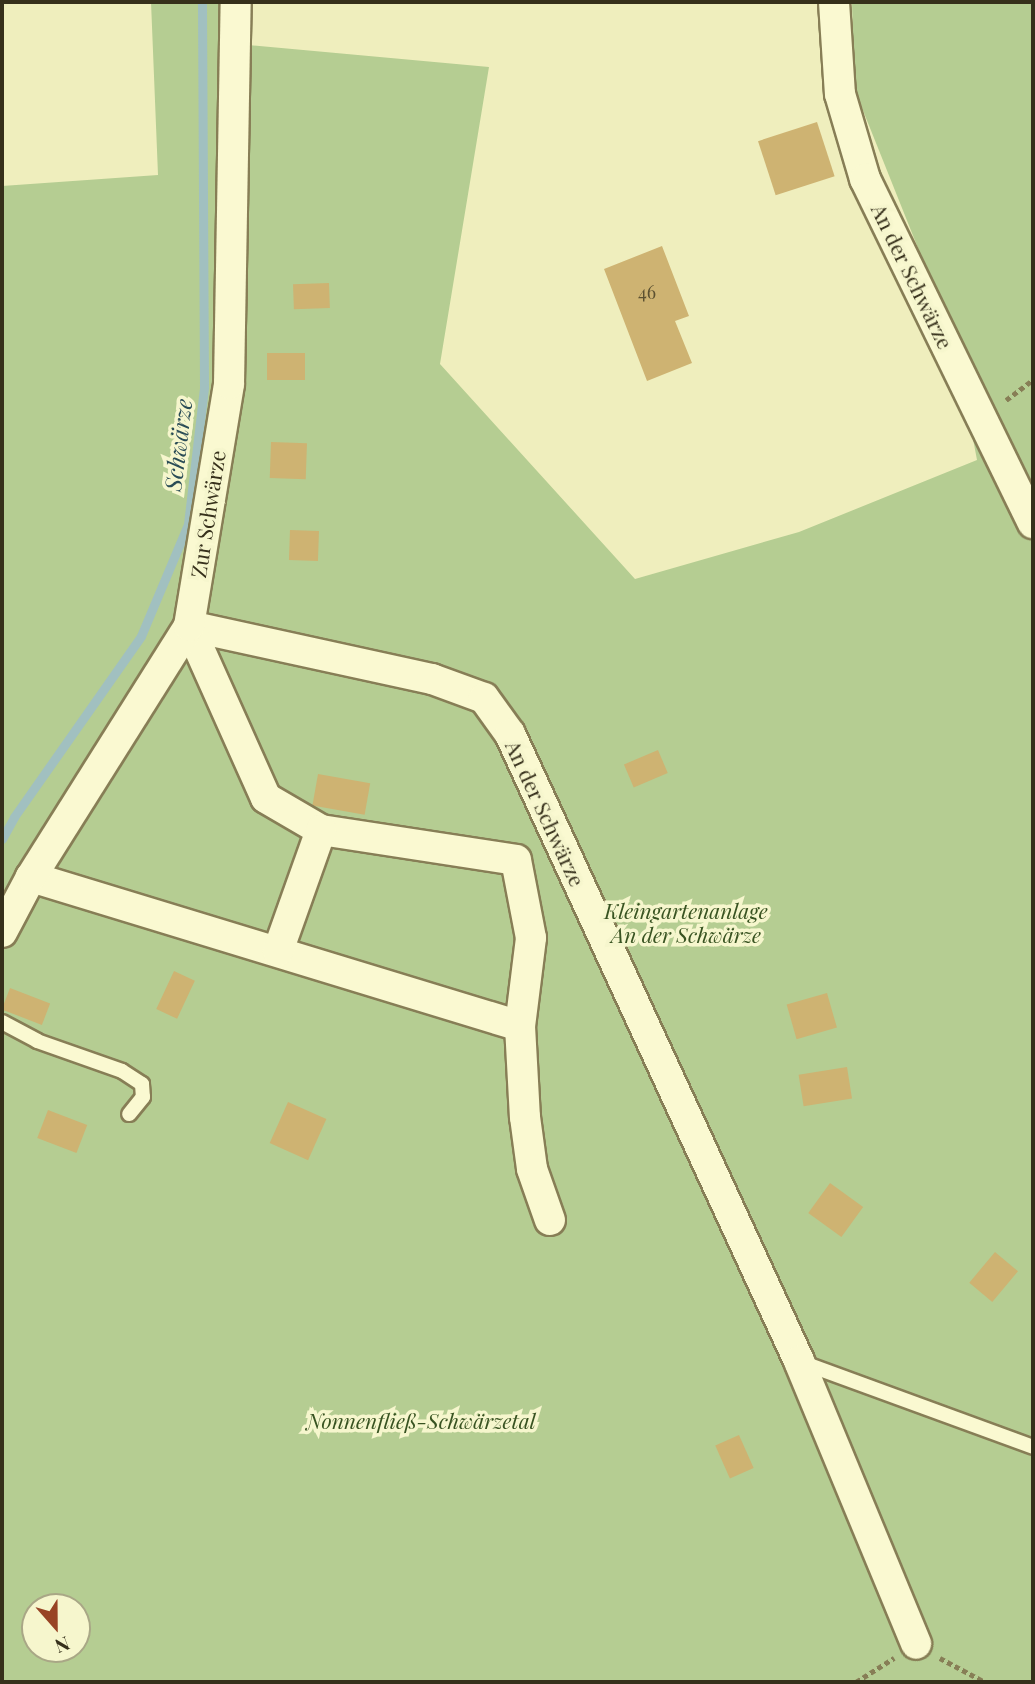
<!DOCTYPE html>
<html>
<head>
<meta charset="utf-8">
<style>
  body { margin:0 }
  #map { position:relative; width:1035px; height:1684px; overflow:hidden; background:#efeebd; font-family:"Playfair Display",serif }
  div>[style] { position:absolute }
  .green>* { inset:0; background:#b5cd92 }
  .stream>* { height:9px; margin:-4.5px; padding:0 4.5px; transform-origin:4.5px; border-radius:4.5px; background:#a1c0c0 }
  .building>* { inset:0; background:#ceb372; transform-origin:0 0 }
  .path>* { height:4.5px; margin-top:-2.25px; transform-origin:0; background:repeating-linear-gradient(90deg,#877e56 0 5px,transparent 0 8.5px) }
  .roads { filter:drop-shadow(2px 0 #877e56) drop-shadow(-2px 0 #877e56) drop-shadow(0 2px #877e56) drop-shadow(0 -2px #877e56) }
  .service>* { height:14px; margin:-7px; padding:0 7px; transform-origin:7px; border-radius:7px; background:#faf9d1 }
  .minor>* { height:30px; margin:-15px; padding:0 15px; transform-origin:15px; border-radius:15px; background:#faf9d1 }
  span { translate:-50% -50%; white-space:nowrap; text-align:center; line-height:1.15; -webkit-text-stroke:7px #f6f6cd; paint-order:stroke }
  .number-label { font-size:18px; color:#5c5131 }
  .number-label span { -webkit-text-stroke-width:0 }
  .street-label { font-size:21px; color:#36301b }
  .park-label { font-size:21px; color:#385321; font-style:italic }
  .water-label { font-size:23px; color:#2a4c56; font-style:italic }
  .frame { position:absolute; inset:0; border:4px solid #36301b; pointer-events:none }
  .north { position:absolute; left:21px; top:1593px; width:70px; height:70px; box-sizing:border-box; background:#f6f6cd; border:2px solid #a9a786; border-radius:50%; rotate:159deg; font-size:19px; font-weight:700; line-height:28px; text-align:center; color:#36301b }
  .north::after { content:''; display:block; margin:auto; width:24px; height:32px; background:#984425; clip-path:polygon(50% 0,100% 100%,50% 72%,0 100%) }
</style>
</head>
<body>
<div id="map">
  <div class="green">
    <i style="clip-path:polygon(evenodd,151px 2px,236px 2px,237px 44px,489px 67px,440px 364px,635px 579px,799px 532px,977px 460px,954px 338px,854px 88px,852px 2px,1033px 2px,1033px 1682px,2px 1682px,2px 186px,158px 175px,151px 2px,35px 1607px,77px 1607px,77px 1649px,35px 1649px,35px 1607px)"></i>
  </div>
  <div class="stream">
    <i style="left:2px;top:839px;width:25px;rotate:-61deg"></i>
    <i style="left:14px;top:817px;width:221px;rotate:-54.9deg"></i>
    <i style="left:141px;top:636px;width:121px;rotate:-67.2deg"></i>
    <i style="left:188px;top:524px;width:138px;rotate:-83.3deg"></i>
    <i style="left:204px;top:387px;width:385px;rotate:-90.3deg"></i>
  </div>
  <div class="building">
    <i style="left:817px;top:122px;width:57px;height:62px;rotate:72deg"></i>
    <i style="clip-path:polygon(662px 246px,689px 316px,675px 321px,692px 363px,647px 381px,604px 269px)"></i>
    <i style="left:329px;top:283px;width:25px;height:36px;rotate:88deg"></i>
    <i style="left:267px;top:353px;width:38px;height:27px"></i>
    <i style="left:271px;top:442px;width:36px;height:36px;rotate:2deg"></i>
    <i style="left:290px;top:530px;width:29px;height:30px;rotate:2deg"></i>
    <i style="left:658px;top:750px;width:25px;height:37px;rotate:67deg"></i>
    <i style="left:318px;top:774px;width:53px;height:32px;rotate:10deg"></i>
    <i style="left:174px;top:971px;width:23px;height:42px;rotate:25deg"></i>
    <i style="left:10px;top:988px;width:43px;height:23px;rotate:21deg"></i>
    <i style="left:827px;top:993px;width:36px;height:42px;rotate:74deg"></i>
    <i style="left:847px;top:1067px;width:32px;height:49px;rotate:81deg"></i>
    <i style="left:288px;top:1102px;width:42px;height:45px;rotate:24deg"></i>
    <i style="left:48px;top:1110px;width:42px;height:30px;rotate:21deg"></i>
    <i style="left:830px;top:1183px;width:41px;height:37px;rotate:36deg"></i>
    <i style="left:995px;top:1252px;width:30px;height:40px;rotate:40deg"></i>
    <i style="left:739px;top:1435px;width:36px;height:26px;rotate:66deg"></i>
  </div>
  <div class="path">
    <i style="left:1006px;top:400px;width:34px;rotate:-37deg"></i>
    <i style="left:940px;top:1658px;width:51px;rotate:28.1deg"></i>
    <i style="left:856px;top:1682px;width:45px;rotate:-32.3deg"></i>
  </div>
  <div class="roads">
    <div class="service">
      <i style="left:2px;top:1022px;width:40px;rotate:28deg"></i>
      <i style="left:37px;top:1041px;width:90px;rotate:19.4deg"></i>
      <i style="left:122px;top:1071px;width:24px;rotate:33deg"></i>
      <i style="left:142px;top:1084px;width:13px;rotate:86deg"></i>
      <i style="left:143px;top:1097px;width:22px;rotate:129deg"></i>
      <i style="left:801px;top:1362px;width:247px;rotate:20.1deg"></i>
    </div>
    <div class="minor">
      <i style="left:834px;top:2px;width:92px;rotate:86.3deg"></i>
      <i style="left:840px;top:94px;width:89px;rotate:73.6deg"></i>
      <i style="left:865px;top:179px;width:383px;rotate:64deg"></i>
      <i style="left:189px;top:626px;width:249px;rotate:12.3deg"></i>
      <i style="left:432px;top:679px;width:55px;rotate:20.1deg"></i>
      <i style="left:484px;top:698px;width:44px;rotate:54.2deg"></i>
      <i style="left:510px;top:734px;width:690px;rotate:65.25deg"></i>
      <i style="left:799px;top:1361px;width:306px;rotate:67.5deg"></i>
      <i style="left:189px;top:626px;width:188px;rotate:65.9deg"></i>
      <i style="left:266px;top:798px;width:64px;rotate:30.2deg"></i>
      <i style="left:321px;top:830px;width:197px;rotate:8.7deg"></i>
      <i style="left:516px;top:860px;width:79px;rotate:79.1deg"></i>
      <i style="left:531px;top:938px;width:89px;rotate:97.1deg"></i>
      <i style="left:520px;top:1026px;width:91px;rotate:86.9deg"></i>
      <i style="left:525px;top:1117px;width:52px;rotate:82.3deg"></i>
      <i style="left:532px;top:1169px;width:54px;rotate:70.6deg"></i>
      <i style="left:31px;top:877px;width:511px;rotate:16.95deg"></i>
      <i style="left:2px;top:932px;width:62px;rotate:-62.2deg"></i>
      <i style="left:31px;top:877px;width:297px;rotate:-57.8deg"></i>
      <i style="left:189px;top:626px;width:245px;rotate:-80.6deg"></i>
      <i style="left:229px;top:384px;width:382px;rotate:-89deg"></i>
      <i style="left:278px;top:951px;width:128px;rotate:-70.4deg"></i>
    </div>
  </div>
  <div class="number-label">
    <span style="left:647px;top:292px">46</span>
  </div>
  <div class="street-label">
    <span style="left:913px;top:276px;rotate:64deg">An der Schwärze</span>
    <span style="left:207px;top:514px;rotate:-81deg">Zur Schwärze</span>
    <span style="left:546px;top:813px;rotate:65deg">An der Schwärze</span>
  </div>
  <div class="park-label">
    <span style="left:686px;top:922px">Kleingartenanlage<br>An der Schwärze</span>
    <span style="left:421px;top:1420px">Nonnenfließ-Schwärzetal</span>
  </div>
  <div class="water-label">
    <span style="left:178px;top:445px;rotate:-83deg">Schwärze</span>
  </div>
  <div class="frame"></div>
  <div class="north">N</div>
</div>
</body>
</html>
